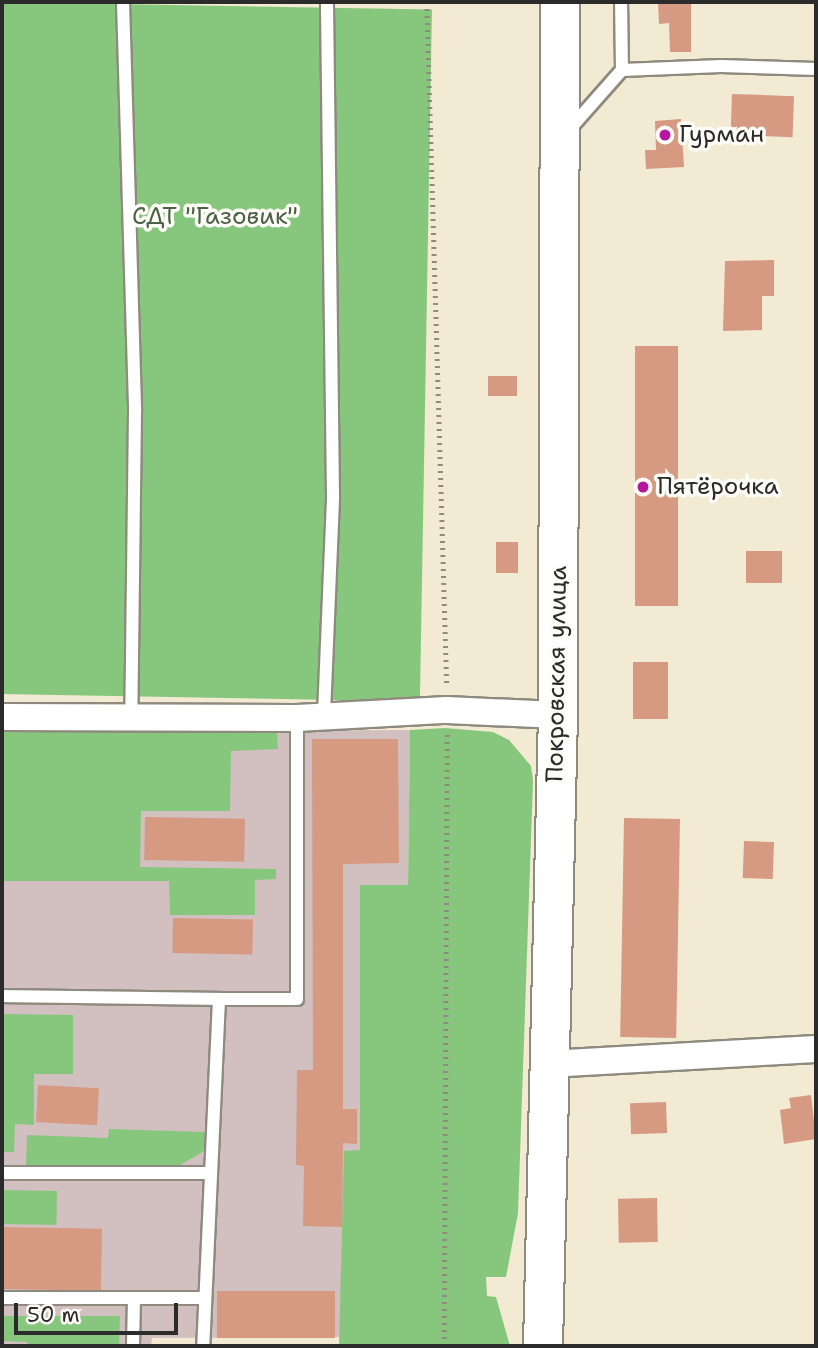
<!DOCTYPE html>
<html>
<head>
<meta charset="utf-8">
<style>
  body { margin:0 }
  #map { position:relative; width:818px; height:1348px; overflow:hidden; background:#f2ead2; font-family:"Shantell Sans",sans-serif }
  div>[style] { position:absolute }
  .industrial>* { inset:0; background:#d2bfc0 }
  .green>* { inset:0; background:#87c67d; transform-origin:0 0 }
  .building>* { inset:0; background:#d69981; transform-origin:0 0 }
  .path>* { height:4.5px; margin-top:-2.25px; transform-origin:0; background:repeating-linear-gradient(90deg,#8e8a7e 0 2px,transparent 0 7px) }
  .roads { filter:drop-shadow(2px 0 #8e8a7e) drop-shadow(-2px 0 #8e8a7e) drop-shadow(0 2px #8e8a7e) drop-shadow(0 -2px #8e8a7e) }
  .lane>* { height:12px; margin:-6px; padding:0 6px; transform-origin:6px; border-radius:6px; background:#fff }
  .street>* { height:26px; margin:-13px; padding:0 13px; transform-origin:13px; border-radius:13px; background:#fff }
  .primary>* { height:38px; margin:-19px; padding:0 19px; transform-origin:19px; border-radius:19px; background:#fff }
  .dots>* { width:19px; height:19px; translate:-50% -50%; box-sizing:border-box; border:4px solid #fdfcf7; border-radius:50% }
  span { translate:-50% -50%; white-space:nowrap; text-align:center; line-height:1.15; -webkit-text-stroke:7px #fdfcf7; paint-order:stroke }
  .poi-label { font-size:24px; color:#2b2b2b }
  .left { translate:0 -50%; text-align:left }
  .park-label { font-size:24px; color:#4b6148 }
  .street-label { font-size:24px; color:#2b2b2b }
  .frame { position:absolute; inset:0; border:4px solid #2b2b2b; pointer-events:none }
  .scale { position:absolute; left:14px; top:1303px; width:164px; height:32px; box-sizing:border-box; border:4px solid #2b2b2b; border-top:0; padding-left:9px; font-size:21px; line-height:24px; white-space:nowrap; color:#2b2b2b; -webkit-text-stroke:5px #fdfcf7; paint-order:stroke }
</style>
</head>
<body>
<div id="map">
  <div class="industrial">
    <i style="clip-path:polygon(410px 730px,408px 885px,339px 1337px,152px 1338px,151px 1346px,2px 1346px,2px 732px)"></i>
  </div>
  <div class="green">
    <i style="left:2px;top:2px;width:430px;height:692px;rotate:1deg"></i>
    <i style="clip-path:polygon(445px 728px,493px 732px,509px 740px,531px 766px,533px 781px,518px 1213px,506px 1277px,486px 1277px,487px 1296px,496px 1297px,510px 1346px,339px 1346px,344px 1151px,360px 1150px,360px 885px,408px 885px,410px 730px)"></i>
    <i style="clip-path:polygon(2px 732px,277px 732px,278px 749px,231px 751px,230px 811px,141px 811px,140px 867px,276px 869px,276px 879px,255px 880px,255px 915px,170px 915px,169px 881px,2px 881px)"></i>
    <i style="clip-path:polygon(2px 1014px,73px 1015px,73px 1074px,34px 1074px,34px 1125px,15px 1124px,14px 1152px,2px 1152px)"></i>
    <i style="clip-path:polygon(109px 1129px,205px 1132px,204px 1151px,180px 1165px,157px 1169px,26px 1165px,27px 1135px,108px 1138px)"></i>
    <i style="left:2px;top:1190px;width:55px;height:34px;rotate:1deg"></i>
    <i style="clip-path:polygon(2px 1316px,120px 1316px,119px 1346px,28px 1346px,27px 1342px,2px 1341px)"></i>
  </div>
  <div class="building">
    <i style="clip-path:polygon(658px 2px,691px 2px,691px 52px,670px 52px,669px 23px,659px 24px)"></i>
    <i style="left:732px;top:94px;width:62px;height:41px;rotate:2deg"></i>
    <i style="clip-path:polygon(681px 119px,684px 167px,646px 169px,645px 150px,656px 150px,655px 121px)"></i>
    <i style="clip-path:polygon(774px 260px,774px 296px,762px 296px,762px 330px,723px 331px,725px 261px)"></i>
    <i style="left:635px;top:346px;width:43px;height:260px"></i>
    <i style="left:488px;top:376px;width:29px;height:20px"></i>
    <i style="left:518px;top:542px;width:31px;height:22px;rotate:90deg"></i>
    <i style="left:746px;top:551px;width:36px;height:32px"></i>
    <i style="left:633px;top:662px;width:35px;height:57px"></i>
    <i style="clip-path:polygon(312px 739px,398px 739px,399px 863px,343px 864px,343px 1109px,357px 1109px,357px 1144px,343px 1143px,342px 1227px,303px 1226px,304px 1166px,296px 1165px,297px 1070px,313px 1070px)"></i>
    <i style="left:145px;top:817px;width:100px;height:43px;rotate:1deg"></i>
    <i style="left:624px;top:818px;width:56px;height:219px;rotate:1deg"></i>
    <i style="left:744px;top:841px;width:30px;height:37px;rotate:2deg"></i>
    <i style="left:173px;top:918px;width:80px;height:35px;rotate:1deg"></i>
    <i style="left:38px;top:1085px;width:61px;height:37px;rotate:3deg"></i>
    <i style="clip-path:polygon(811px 1095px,816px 1139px,784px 1144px,780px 1110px,791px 1108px,789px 1098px)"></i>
    <i style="left:666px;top:1102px;width:31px;height:36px;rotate:88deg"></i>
    <i style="left:657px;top:1198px;width:44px;height:39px;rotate:89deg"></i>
    <i style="left:2px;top:1227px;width:100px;height:62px;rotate:1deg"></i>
    <i style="left:217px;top:1291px;width:118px;height:47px"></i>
  </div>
  <div class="path">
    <i style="left:427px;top:2px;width:685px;rotate:88.33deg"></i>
    <i style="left:444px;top:1346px;width:616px;rotate:-89.72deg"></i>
  </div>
  <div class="roads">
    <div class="lane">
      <i style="left:123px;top:2px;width:410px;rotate:88.3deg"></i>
      <i style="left:135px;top:412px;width:307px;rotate:90.7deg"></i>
      <i style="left:622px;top:70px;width:99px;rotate:-2.3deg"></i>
      <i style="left:721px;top:66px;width:95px;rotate:1.8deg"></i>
      <i style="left:568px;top:131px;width:81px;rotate:-48.5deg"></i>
      <i style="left:622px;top:70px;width:68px;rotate:-90.8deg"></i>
      <i style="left:324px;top:714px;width:218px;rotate:-87.6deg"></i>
      <i style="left:333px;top:496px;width:494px;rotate:-90.7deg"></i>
      <i style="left:2px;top:996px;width:217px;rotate:0.8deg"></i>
      <i style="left:219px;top:999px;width:347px;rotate:92.6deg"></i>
      <i style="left:219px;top:999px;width:78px"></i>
      <i style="left:297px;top:999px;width:281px;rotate:-90deg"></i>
      <i style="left:2px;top:1173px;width:209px"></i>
      <i style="left:2px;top:1298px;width:203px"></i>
      <i style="left:133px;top:1346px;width:48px;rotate:-88.8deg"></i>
    </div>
    <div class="street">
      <i style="left:2px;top:717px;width:295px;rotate:0.2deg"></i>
      <i style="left:297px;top:718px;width:150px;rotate:-3.1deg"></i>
      <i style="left:447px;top:710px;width:111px;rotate:2.6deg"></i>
      <i style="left:548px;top:1064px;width:268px;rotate:-3.2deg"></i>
    </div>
    <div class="primary">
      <i style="left:543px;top:1346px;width:631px;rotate:-88.64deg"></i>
      <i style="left:558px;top:715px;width:713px;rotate:-89.84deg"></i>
    </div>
  </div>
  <div class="dots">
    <i style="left:665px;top:135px;background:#b5179e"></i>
    <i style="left:643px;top:487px;background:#b5179e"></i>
  </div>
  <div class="poi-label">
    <span class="left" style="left:679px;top:135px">Гурман</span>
    <span class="left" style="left:657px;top:487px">Пятёрочка</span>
  </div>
  <div class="park-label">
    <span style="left:215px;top:217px">СДТ "Газовик"</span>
  </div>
  <div class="street-label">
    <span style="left:557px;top:674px;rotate:-89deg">Покровская улица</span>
  </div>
  <div class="frame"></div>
  <div class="scale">50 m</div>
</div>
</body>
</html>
